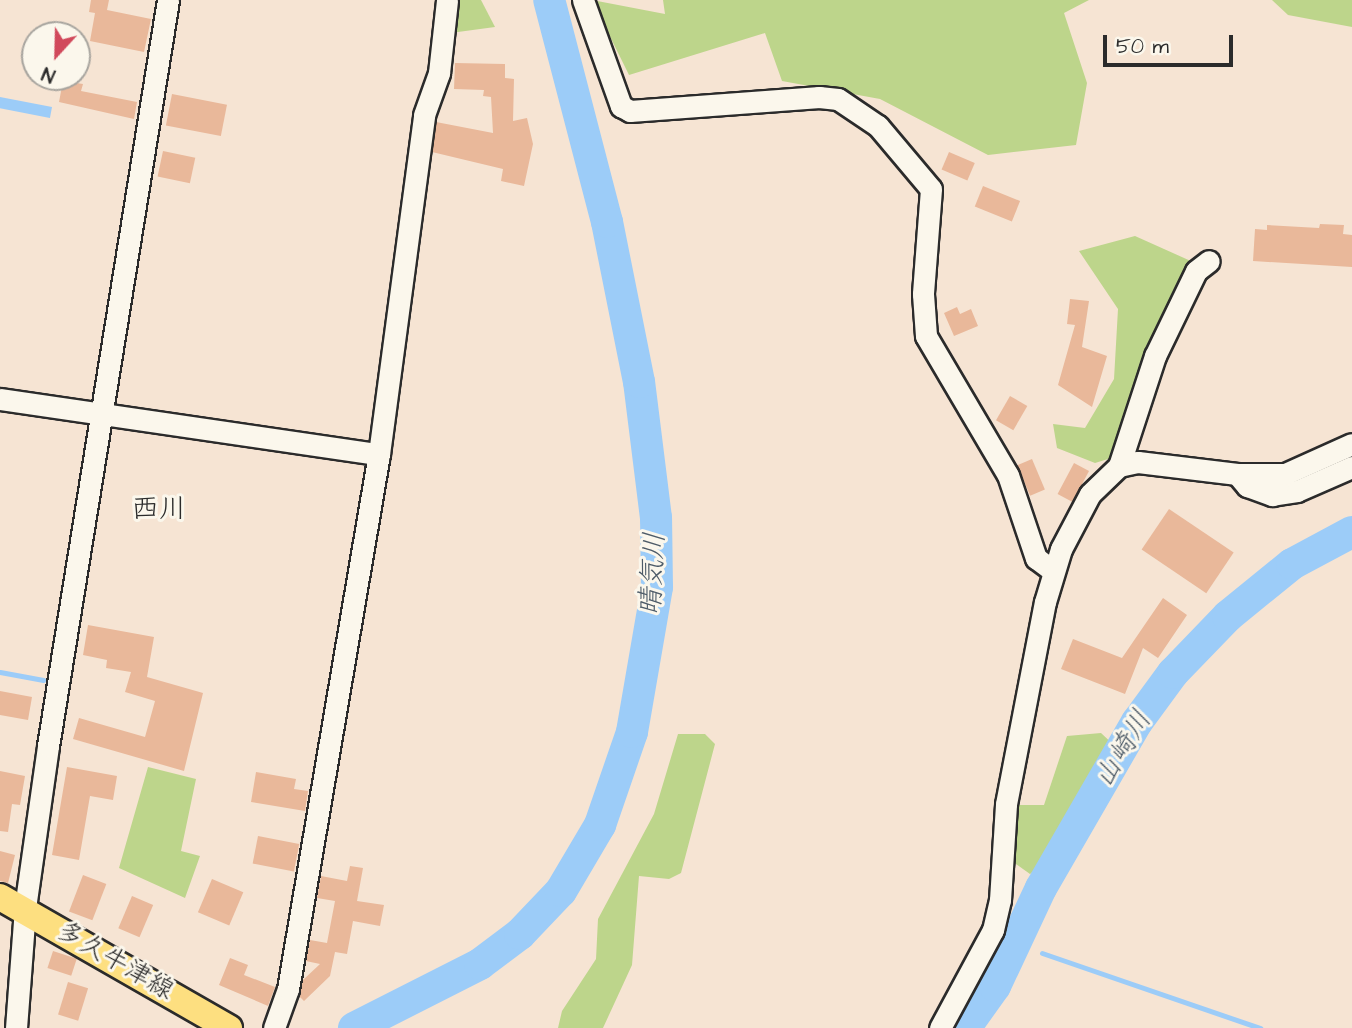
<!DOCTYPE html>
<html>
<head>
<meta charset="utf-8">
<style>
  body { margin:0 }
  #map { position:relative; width:1352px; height:1028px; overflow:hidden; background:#f6e4d3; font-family:"Architects Daughter","Klee One",sans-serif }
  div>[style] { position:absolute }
  .green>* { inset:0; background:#bdd58b }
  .water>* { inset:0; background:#9cccf8; transform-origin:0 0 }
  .stream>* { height:5px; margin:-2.5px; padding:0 2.5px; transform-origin:2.5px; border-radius:2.5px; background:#9cccf8 }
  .river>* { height:32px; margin:-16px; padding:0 16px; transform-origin:16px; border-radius:16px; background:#9cccf8 }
  .building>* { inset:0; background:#e9b89a; transform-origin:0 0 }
  .roads { filter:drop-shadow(2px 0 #2b2b2b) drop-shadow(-2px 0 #2b2b2b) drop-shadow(0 2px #2b2b2b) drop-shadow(0 -2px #2b2b2b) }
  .minor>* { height:21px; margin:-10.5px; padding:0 10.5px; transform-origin:10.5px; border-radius:10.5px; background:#fbf7ec }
  .major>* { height:26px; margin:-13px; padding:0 13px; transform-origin:13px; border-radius:13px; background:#fddf80 }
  span { translate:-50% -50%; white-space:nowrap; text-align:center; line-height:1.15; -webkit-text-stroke:6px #fbf7ec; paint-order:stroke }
  .street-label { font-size:26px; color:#2b2b2b }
  .neighbourhood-label { font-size:28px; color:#2b2b2b }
  .water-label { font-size:28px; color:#4d5b68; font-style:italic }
  .north { position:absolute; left:21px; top:21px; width:70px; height:70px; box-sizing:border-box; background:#fbf7ec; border:2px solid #a8a59f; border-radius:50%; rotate:202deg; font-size:19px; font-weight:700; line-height:28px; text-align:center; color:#2b2b2b }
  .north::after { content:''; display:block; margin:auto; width:24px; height:32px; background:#d1495b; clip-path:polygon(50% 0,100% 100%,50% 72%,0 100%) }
  .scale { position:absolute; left:1103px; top:35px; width:130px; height:32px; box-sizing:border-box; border:4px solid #2b2b2b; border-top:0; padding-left:9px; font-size:21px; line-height:24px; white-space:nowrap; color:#2b2b2b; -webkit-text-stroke:5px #fbf7ec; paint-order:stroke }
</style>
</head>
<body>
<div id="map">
  <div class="green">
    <i style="clip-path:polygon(444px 0,481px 0,495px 27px,443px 34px)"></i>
    <i style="clip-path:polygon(592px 0,665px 14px,663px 0,1089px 0,1064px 13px,1087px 83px,1076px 145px,988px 155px,880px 99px,782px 81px,765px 33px,629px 75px)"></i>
    <i style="clip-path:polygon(1272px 0,1352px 0,1352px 27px,1288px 15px)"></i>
    <i style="clip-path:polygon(1135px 236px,1193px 262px,1170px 314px,1158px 379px,1131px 452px,1095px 463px,1057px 448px,1053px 424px,1085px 428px,1114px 379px,1118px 309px,1079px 251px)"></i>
    <i style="clip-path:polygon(1101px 733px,1117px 748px,1050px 859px,1030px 874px,1013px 862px,1015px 805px,1044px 805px,1067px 736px)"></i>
    <i style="clip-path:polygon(678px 734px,705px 734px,715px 744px,681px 873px,669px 879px,639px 876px,632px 965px,603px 1028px,558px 1028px,562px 1011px,596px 959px,598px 919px,654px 814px)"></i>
    <i style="clip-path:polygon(148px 767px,196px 779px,181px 851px,200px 856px,185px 898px,119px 868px)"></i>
  </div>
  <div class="water">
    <i style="left:0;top:97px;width:53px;height:11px;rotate:11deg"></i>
  </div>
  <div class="stream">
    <i style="left:0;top:672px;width:44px;rotate:10.5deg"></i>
    <i style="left:1042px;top:953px;width:231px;rotate:19deg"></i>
  </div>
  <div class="river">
    <i style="left:354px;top:1028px;width:141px;rotate:-26.9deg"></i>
    <i style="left:480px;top:964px;width:50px;rotate:-36.9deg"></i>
    <i style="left:520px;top:934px;width:59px;rotate:-46.4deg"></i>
    <i style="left:561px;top:891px;width:77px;rotate:-59.4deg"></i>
    <i style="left:600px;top:825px;width:98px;rotate:-71deg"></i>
    <i style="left:632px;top:732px;width:147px;rotate:-80.2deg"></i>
    <i style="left:657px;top:587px;width:69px;rotate:-90.8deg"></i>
    <i style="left:656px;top:518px;width:137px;rotate:-97.1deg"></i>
    <i style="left:639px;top:382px;width:163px;rotate:-101.3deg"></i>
    <i style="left:607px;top:222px;width:229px;rotate:-104.6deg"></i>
    <i style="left:965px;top:1028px;width:52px;rotate:-54.5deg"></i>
    <i style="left:995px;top:986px;width:108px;rotate:-64.9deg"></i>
    <i style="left:1041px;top:888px;width:192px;rotate:-60deg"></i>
    <i style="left:1137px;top:722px;width:61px;rotate:-53.7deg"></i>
    <i style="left:1173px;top:673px;width:79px;rotate:-46deg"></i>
    <i style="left:1228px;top:616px;width:82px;rotate:-39.1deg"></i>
    <i style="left:1292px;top:564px;width:68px;rotate:-28.1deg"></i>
  </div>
  <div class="building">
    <i style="clip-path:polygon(91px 0,109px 0,107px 10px,151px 19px,144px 52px,90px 41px,95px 13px,89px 12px)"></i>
    <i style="clip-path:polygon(455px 63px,505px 64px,505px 78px,514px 79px,513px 121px,527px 118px,533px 144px,524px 186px,501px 181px,503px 169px,432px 152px,436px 122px,493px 133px,491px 97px,483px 96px,484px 90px,454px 89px)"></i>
    <i style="clip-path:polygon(63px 81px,83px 84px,81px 91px,137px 102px,134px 119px,59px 102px)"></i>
    <i style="left:172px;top:94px;width:56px;height:32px;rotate:11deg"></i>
    <i style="left:163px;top:151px;width:33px;height:26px;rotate:12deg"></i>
    <i style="left:949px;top:152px;width:28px;height:19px;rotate:23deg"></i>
    <i style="left:983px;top:186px;width:40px;height:22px;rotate:22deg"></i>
    <i style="clip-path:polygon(1320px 224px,1344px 225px,1343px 234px,1352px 235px,1352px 267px,1253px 261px,1255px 229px,1267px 230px,1267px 225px,1319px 228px)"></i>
    <i style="clip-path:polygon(1070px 299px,1089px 301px,1082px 347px,1107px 356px,1092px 407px,1058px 385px,1075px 325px,1067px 324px)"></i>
    <i style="clip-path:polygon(957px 307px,960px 314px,971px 309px,978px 326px,954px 336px,944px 313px)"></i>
    <i style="left:1010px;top:396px;width:20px;height:28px;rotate:30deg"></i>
    <i style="left:1032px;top:459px;width:33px;height:16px;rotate:67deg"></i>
    <i style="left:1074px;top:463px;width:17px;height:35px;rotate:28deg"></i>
    <i style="left:1169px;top:509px;width:78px;height:49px;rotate:34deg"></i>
    <i style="clip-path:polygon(1163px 598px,1187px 615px,1158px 658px,1143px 648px,1125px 694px,1061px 669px,1073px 639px,1122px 658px)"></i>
    <i style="clip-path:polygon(88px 625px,154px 637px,147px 677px,203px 693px,184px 771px,73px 739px,79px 718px,145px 737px,155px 701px,125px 692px,131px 672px,106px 668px,107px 660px,83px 655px)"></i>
    <i style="clip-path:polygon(0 691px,32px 697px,28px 720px,0 715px)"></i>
    <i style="clip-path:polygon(67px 767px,117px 776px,113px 800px,90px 796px,79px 860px,52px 855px)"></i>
    <i style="clip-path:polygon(0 771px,25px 776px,20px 805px,12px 804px,8px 832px,0 831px)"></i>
    <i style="clip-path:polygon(256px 772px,296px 779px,294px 789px,308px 791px,305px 811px,251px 802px)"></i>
    <i style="left:258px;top:836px;width:42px;height:28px;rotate:11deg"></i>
    <i style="clip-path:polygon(0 851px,15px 855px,8px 883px,0 881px)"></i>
    <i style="clip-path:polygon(350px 866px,363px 868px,357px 901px,384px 905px,380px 926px,353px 921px,347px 954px,335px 952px,330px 976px,304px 1001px,299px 996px,303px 980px,320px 964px,306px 961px,310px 940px,327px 943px,335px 901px,317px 898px,321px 876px,347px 881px)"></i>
    <i style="left:83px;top:875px;width:25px;height:39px;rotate:21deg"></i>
    <i style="left:212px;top:879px;width:34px;height:36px;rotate:23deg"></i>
    <i style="left:132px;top:896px;width:23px;height:35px;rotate:23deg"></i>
    <i style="left:53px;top:951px;width:25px;height:18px;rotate:18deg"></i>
    <i style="clip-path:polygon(230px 958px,248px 965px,244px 975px,275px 987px,268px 1006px,219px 985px)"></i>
    <i style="left:68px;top:982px;width:21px;height:34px;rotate:17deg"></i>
  </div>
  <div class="roads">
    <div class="minor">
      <i style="left:583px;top:0;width:113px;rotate:70.3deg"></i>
      <i style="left:621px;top:106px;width:10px;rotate:29deg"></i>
      <i style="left:630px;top:111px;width:190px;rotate:-4.2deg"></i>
      <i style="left:819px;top:97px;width:19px;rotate:6deg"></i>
      <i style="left:838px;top:99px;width:48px;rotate:34deg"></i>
      <i style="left:878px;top:126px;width:82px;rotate:49.9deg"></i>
      <i style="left:931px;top:189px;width:105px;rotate:94.4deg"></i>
      <i style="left:923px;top:294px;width:42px;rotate:85.9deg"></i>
      <i style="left:926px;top:336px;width:161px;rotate:59.5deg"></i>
      <i style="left:1008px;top:475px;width:88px;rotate:71.4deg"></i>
      <i style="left:1036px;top:558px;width:21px;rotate:37deg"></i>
      <i style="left:0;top:399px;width:383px;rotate:8.3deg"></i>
      <i style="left:1119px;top:466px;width:116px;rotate:-71.9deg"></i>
      <i style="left:1155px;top:356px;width:94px;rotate:-64.2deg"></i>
      <i style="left:1196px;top:271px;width:16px;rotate:-38deg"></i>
      <i style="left:1237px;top:474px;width:16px;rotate:50deg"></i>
      <i style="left:1247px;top:486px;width:27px;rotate:20deg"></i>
      <i style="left:1272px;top:495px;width:25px;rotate:-9deg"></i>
      <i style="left:1297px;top:491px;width:60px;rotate:-23.6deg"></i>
      <i style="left:16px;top:1028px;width:120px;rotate:-85.7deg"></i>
      <i style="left:25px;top:908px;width:164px;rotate:-81.9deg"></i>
      <i style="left:48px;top:746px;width:756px;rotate:-80.86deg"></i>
      <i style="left:274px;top:1028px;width:41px;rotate:-70.3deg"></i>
      <i style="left:288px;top:989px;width:543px;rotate:-80.35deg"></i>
      <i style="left:379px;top:454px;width:342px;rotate:-82.4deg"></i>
      <i style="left:424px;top:115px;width:45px;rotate:-70.3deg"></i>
      <i style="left:439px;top:73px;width:73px;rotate:-83.7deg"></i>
      <i style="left:940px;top:1028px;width:111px;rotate:-61.6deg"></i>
      <i style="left:993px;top:930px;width:31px;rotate:-77deg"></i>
      <i style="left:1000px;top:900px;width:96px;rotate:-86.4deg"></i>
      <i style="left:1006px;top:804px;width:206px;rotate:-79.1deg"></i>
      <i style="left:1045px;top:602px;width:55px;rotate:-73.2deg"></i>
      <i style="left:1061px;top:549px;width:62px;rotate:-62.2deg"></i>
      <i style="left:1090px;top:494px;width:40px;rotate:-44deg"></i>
      <i style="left:1119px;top:466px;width:19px;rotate:-12deg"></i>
      <i style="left:1138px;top:462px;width:100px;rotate:6.9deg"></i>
      <i style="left:1237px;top:474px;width:48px"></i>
      <i style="left:1285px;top:474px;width:73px;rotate:-24.1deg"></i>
    </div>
    <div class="major">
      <i style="left:0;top:897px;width:264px;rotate:29.8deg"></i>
    </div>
  </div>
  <div class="street-label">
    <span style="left:115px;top:961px;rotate:30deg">多久牛津線</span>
  </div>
  <div class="neighbourhood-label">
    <span style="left:159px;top:509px">西川</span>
  </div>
  <div class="water-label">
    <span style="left:653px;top:574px;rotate:-87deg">晴気川</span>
    <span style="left:1123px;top:749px;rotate:-59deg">山崎川</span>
  </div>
  <div class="north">N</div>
  <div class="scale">50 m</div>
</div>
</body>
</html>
